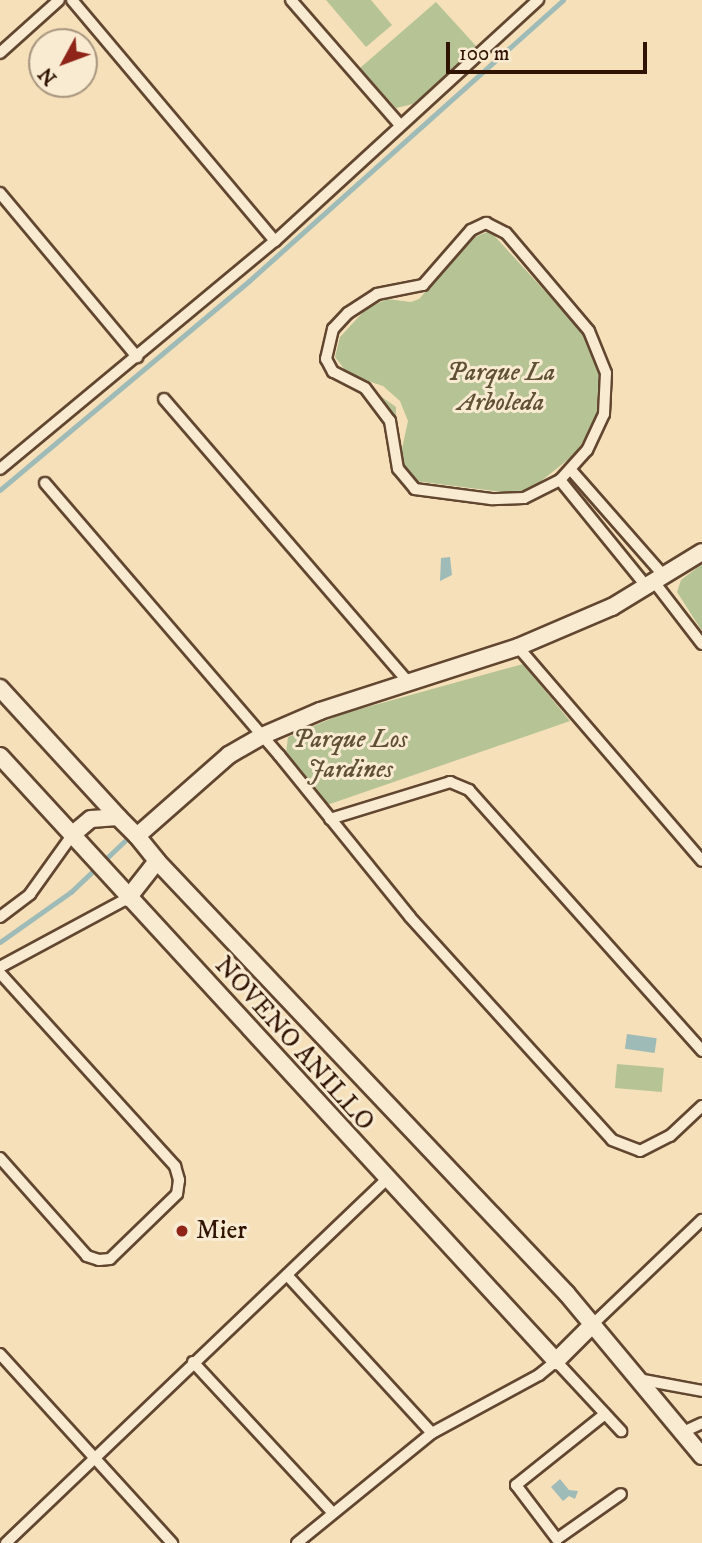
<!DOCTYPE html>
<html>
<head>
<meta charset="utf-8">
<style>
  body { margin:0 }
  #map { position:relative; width:702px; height:1543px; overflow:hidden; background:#f5e0b9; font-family:"IM FELL DW Pica",serif }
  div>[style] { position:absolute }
  .green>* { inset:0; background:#b6c394; transform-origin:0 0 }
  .water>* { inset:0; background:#9fbbb8; transform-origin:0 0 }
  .stream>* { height:4.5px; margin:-2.25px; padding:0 2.25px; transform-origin:2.25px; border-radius:2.25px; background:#9fbbb8 }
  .roads { filter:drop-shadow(2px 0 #624630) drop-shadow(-2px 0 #624630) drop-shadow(0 2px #624630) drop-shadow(0 -2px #624630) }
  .street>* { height:10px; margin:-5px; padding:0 5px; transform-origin:5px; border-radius:5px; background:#f8ebd2 }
  .secondary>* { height:16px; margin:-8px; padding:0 8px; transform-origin:8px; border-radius:8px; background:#f8ebd2 }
  .dots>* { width:19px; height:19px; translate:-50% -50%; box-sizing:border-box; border:4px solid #f8ebd2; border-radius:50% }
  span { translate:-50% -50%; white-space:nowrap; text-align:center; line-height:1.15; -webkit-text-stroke:6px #f8ebd2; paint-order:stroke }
  .park-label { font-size:26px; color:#605135; font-style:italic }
  .street-label { font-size:26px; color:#311302 }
  .poi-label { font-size:26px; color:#311302 }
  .left { translate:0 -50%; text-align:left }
  .north { position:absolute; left:28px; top:28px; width:70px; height:70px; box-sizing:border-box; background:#f8ebd2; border:2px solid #a8957f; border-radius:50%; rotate:229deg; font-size:19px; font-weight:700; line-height:28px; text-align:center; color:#311302 }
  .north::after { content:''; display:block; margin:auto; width:24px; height:32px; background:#8f2418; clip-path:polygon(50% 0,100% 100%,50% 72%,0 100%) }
  .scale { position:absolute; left:446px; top:42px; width:201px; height:32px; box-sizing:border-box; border:4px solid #311302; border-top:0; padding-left:9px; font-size:21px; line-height:24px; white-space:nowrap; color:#311302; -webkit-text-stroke:5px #f8ebd2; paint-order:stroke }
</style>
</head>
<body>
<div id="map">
  <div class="green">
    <i style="clip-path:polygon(326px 0,371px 0,392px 25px,366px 47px)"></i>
    <i style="clip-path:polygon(436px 2px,477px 47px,413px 104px,396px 108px,360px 68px)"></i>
    <i style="clip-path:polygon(490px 231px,585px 335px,598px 359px,602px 389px,595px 422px,575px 454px,531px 489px,510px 493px,415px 481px,407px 474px,400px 458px,408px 421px,400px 401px,383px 386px,348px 374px,335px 357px,340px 337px,366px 309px,387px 299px,411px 302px,419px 299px,475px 237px)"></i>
    <i style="clip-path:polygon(379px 395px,396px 407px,396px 429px,377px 397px)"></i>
    <i style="clip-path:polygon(702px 564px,702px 631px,677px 592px,681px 580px)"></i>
    <i style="clip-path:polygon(523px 664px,570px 721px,327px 805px,286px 754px,288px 737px,342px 714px)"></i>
    <i style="left:617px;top:1064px;width:47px;height:24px;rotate:5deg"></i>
  </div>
  <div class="water">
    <i style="clip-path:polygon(450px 557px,452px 575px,440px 581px,441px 558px)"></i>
    <i style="left:627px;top:1034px;width:30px;height:15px;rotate:8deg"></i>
    <i style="clip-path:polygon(560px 1479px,569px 1490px,578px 1491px,575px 1499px,569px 1496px,563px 1501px,551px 1487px)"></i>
  </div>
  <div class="stream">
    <i style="left:0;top:490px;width:325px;rotate:-40deg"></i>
    <i style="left:249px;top:281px;width:421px;rotate:-41.8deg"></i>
    <i style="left:0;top:942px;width:87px;rotate:-35.2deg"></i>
    <i style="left:71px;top:892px;width:80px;rotate:-43.5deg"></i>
  </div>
  <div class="roads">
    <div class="street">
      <i style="left:72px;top:0;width:315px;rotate:49.9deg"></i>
      <i style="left:291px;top:0;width:166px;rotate:48.9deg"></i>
      <i style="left:0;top:53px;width:79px;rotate:-41.9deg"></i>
      <i style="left:0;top:193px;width:214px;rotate:50.1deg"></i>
      <i style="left:486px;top:223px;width:22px;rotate:27deg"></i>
      <i style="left:506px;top:233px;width:128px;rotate:49.7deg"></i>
      <i style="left:589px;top:331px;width:45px;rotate:68deg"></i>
      <i style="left:606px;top:373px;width:41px;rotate:92.8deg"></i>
      <i style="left:604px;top:414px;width:40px;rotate:115deg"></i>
      <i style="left:587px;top:450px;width:40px;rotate:132deg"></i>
      <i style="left:560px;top:480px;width:40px;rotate:153.4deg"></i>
      <i style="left:524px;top:498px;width:33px;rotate:178deg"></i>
      <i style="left:491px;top:499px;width:77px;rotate:-172.5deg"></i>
      <i style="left:415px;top:489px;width:26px;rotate:-130deg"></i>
      <i style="left:398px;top:469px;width:49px;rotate:-99.5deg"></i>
      <i style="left:390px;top:421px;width:41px;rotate:-127.1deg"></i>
      <i style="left:365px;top:388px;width:36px;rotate:-153deg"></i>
      <i style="left:333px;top:372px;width:15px;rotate:-118deg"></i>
      <i style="left:326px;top:359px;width:31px;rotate:-77deg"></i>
      <i style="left:333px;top:329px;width:22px;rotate:-47deg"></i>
      <i style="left:348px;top:313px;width:35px;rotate:-33deg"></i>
      <i style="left:377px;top:294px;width:47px;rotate:-11.1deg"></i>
      <i style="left:423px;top:285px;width:73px;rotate:-48.9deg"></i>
      <i style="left:471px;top:230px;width:17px;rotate:-25deg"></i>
      <i style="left:164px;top:399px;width:376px;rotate:49.2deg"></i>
      <i style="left:0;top:469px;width:357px;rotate:-39.7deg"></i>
      <i style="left:275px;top:241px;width:357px;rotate:-42.5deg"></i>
      <i style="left:571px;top:470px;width:141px;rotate:48.7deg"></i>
      <i style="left:560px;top:480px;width:138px;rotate:50.9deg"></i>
      <i style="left:45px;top:483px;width:359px;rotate:49.3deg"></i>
      <i style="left:279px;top:755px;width:208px;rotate:51deg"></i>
      <i style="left:410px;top:917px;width:301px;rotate:47.8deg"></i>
      <i style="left:612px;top:1140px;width:30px;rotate:21deg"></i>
      <i style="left:640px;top:1151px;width:34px;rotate:-27deg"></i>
      <i style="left:670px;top:1136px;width:44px;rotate:-43.2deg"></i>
      <i style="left:655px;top:583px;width:77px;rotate:52.4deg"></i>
      <i style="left:518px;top:647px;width:282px;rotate:49.3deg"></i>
      <i style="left:330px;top:819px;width:126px;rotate:-17.1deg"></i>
      <i style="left:450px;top:782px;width:21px;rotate:23deg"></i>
      <i style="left:469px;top:790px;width:350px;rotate:48.2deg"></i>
      <i style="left:0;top:917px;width:38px;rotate:-37deg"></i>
      <i style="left:30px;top:894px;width:74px;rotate:-54.4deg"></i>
      <i style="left:0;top:967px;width:145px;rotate:-28.3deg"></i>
      <i style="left:0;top:973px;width:261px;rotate:47.8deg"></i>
      <i style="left:175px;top:1166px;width:15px;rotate:74deg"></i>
      <i style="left:179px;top:1180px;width:14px;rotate:98deg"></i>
      <i style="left:177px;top:1194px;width:93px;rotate:135.9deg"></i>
      <i style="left:110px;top:1259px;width:11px;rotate:175deg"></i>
      <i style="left:99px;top:1260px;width:13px;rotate:-162deg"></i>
      <i style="left:87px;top:1256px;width:131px;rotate:-131.6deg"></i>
      <i style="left:287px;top:1275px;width:214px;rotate:47.5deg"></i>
      <i style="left:593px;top:1324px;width:151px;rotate:-43.7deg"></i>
      <i style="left:0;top:1354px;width:256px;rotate:47.7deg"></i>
      <i style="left:193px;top:1362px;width:205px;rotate:47.2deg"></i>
      <i style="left:638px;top:1379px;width:65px;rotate:10.6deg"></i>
      <i style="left:605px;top:1414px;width:114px;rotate:141.4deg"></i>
      <i style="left:516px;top:1485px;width:68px;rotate:52.8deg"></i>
      <i style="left:557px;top:1539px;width:78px;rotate:-35.1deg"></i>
      <i style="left:681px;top:1433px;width:23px;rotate:-25deg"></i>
      <i style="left:6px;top:1543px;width:526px;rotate:-43.69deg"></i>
      <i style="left:297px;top:1543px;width:174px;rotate:-39.2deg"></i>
      <i style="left:432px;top:1433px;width:122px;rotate:-28.5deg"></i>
      <i style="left:539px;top:1375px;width:22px;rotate:-39deg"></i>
      <i style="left:556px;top:1361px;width:96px;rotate:47.1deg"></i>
    </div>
    <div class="secondary">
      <i style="left:0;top:688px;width:175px;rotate:47.5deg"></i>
      <i style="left:0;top:756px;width:822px;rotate:47.42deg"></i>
      <i style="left:556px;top:1361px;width:52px;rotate:-45deg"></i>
      <i style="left:73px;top:834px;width:23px;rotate:-40deg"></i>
      <i style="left:91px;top:819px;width:27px;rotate:-4deg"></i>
      <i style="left:118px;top:817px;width:27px;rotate:45deg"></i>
      <i style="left:137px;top:836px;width:32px;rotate:51deg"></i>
      <i style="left:157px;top:861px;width:47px;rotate:128.1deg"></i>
      <i style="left:137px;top:836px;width:123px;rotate:-41.4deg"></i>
      <i style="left:229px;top:755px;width:38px;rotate:-30deg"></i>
      <i style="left:262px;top:736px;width:63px;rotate:-23.3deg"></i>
      <i style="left:320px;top:711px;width:208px;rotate:-17.9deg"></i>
      <i style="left:518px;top:647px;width:102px;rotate:-23.1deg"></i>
      <i style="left:612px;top:607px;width:105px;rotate:-31.4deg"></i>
      <i style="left:157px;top:861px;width:596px;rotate:46.56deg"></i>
      <i style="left:567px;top:1294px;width:211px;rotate:50.2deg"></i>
    </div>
  </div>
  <div class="dots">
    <i style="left:182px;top:1231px;background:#8f2418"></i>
  </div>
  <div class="park-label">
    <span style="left:501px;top:388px">Parque La<br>Arboleda</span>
    <span style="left:350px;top:755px">Parque Los<br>Jardines</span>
  </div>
  <div class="street-label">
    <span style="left:294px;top:1044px;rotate:48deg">NOVENO ANILLO</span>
  </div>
  <div class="poi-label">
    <span class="left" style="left:196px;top:1231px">Mier</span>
  </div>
  <div class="north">N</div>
  <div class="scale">100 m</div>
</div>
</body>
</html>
